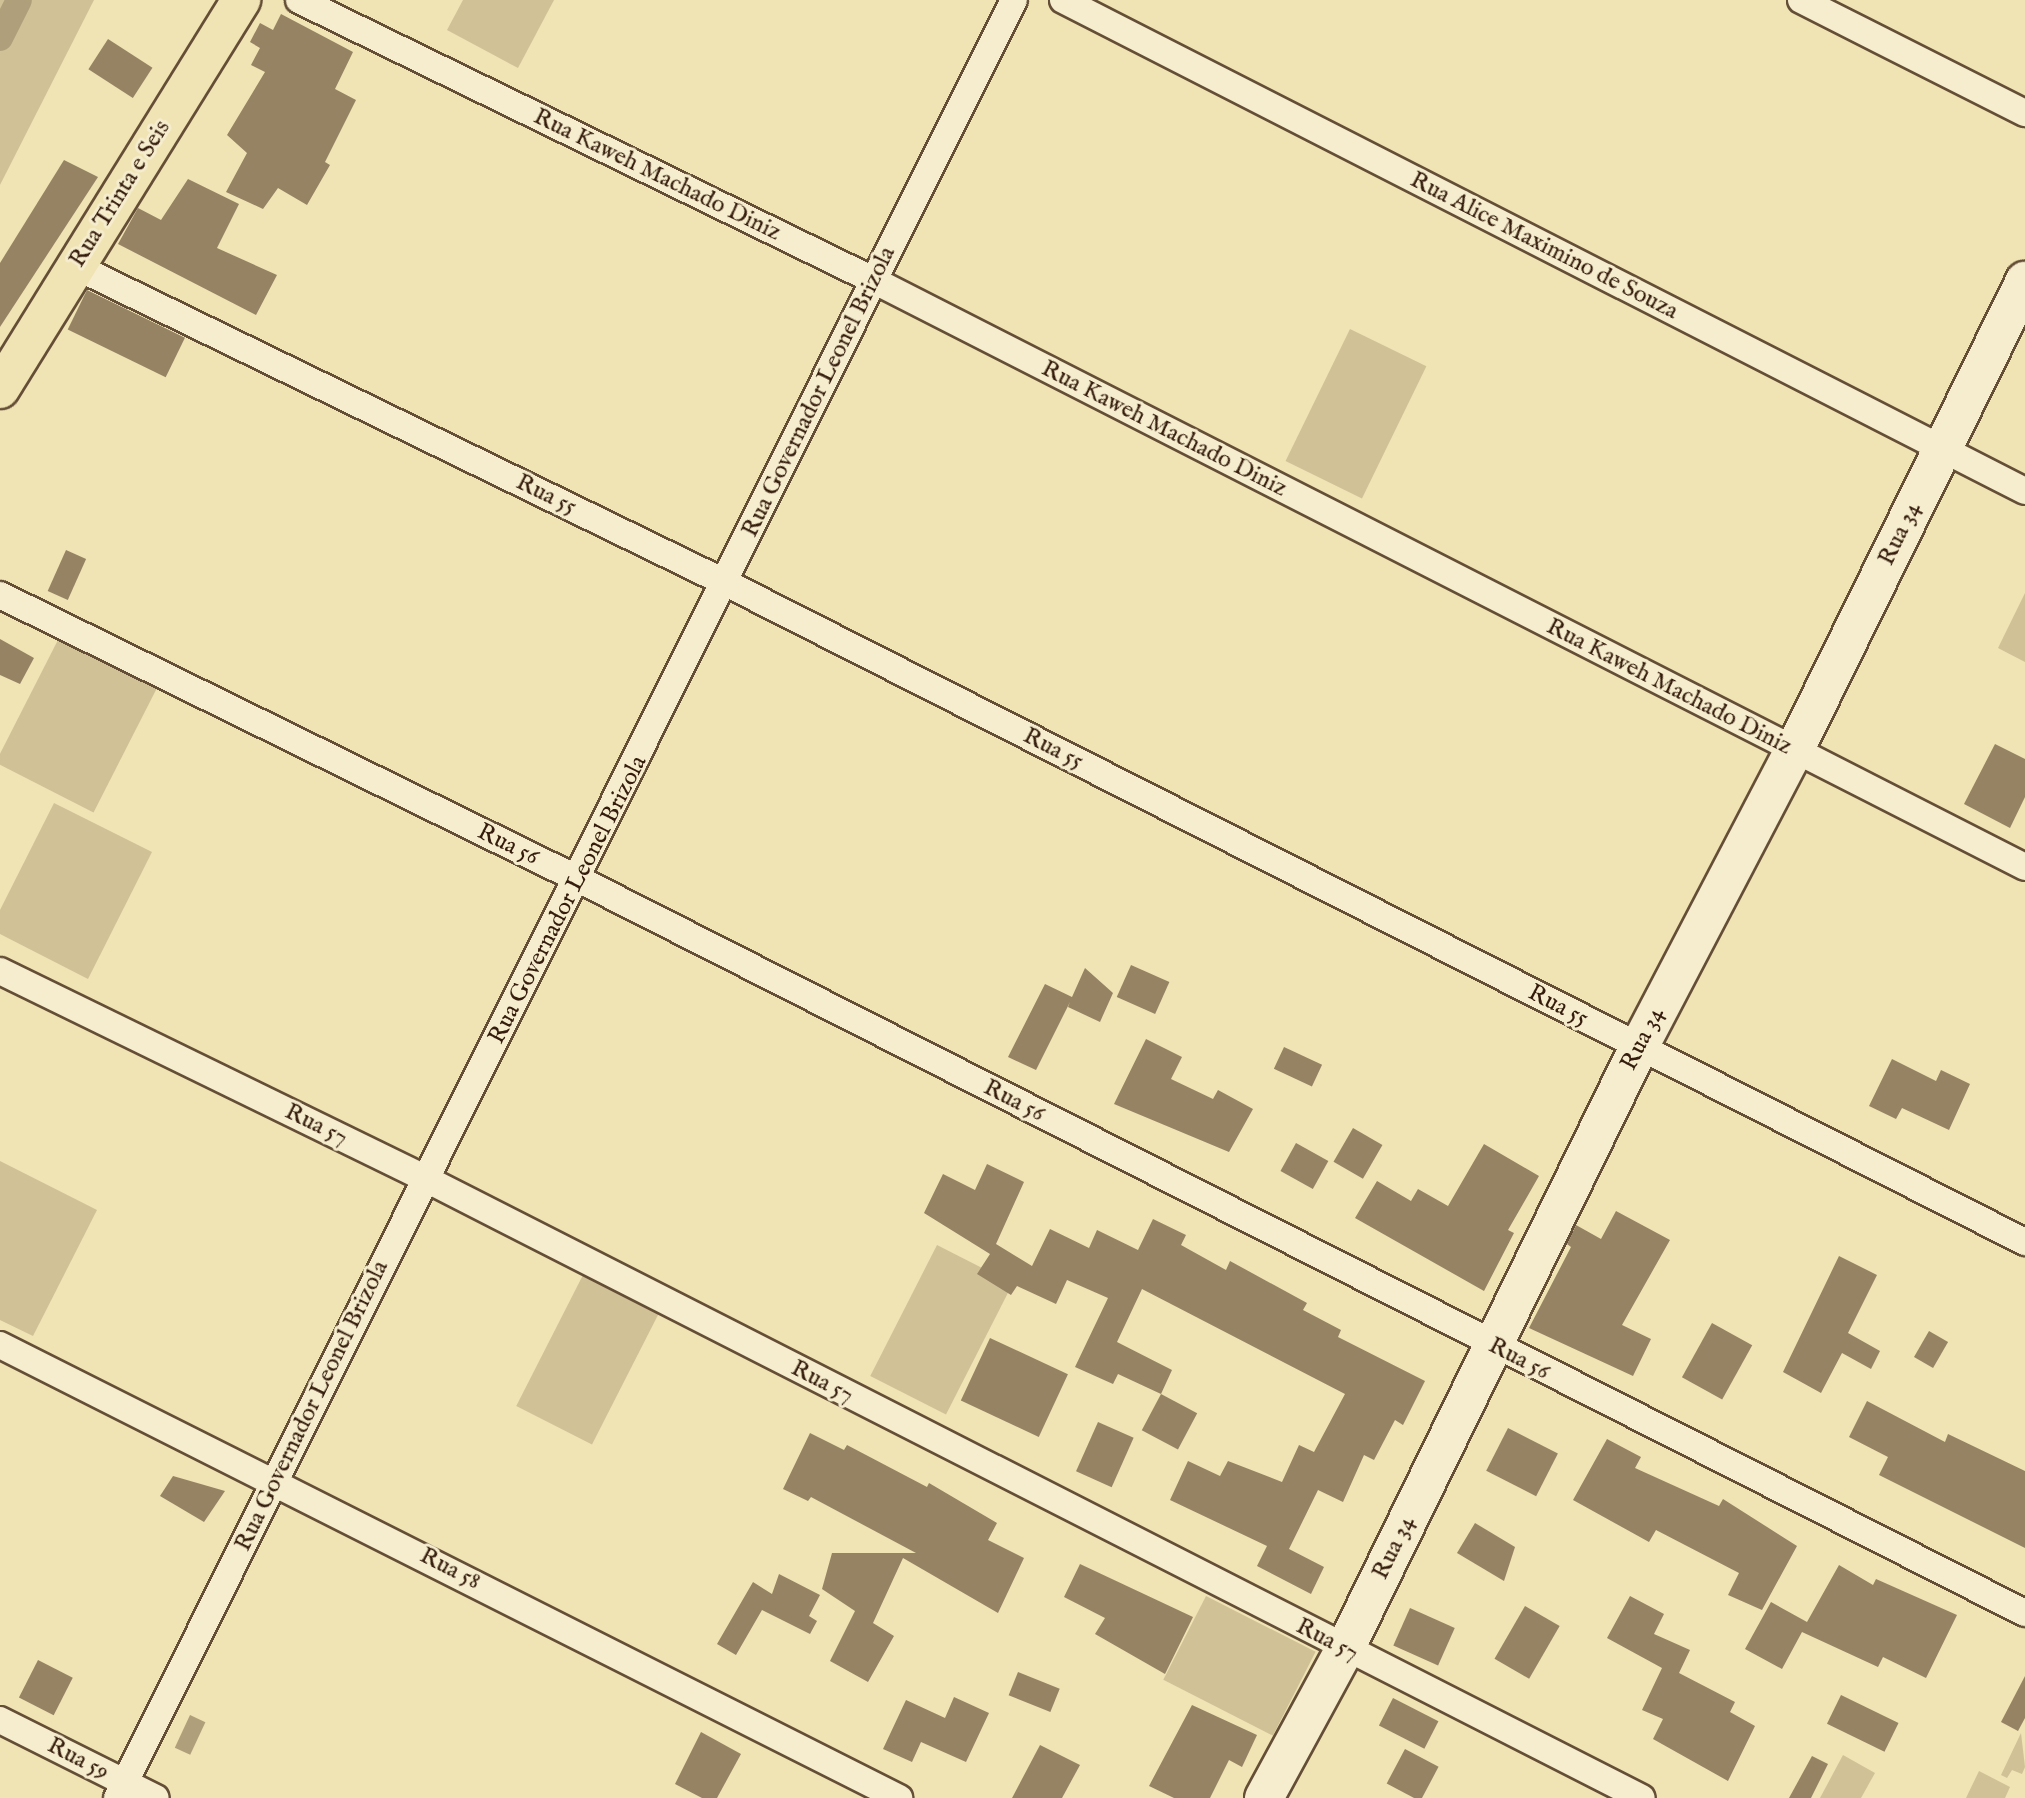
<!DOCTYPE html>
<html>
<head>
<meta charset="utf-8">
<style>
  body { margin:0 }
  #map { position:relative; width:2025px; height:1798px; overflow:hidden; background:#f0e3b4; font-family:"IM FELL English",serif }
  div>[style] { position:absolute }
  .green>* { inset:0; background:#d0c197; transform-origin:0 0 }
  .water>* { inset:0; background:#b09f7b; transform-origin:0 0 }
  .canal>* { height:26px; margin:-13px; padding:0 13px; transform-origin:13px; border-radius:13px; background:#b09f7b }
  .building>* { inset:0; background:#968363; transform-origin:0 0 }
  .roads { filter:drop-shadow(2px 0 #644e36) drop-shadow(-2px 0 #644e36) drop-shadow(0 2px #644e36) drop-shadow(0 -2px #644e36) }
  .street>* { height:26px; margin:-13px; padding:0 13px; transform-origin:13px; border-radius:13px; background:#f5edce }
  .secondary>* { height:38px; margin:-19px; padding:0 19px; transform-origin:19px; border-radius:19px; background:#f5edce }
  .primary>* { height:38px; margin:-19px; padding:0 19px; transform-origin:19px; border-radius:19px; background:#f0e3b4 }
  span { translate:-50% -50%; white-space:nowrap; text-align:center; line-height:1.15; -webkit-text-stroke:6px #f5edce; paint-order:stroke }
  .street-label { font-size:24px; color:#351c0c }
</style>
</head>
<body>
<div id="map">
  <div class="green">
    <i style="clip-path:polygon(0 0,94px 0,0 185px)"></i>
    <i style="clip-path:polygon(463px 0,554px 0,518px 68px,447px 30px)"></i>
    <i style="left:1350px;top:329px;width:85px;height:147px;rotate:26deg"></i>
    <i style="clip-path:polygon(2025px 593px,2025px 662px,1998px 648px)"></i>
    <i style="left:60px;top:636px;width:110px;height:142px;rotate:27deg"></i>
    <i style="clip-path:polygon(54px 803px,152px 852px,88px 979px,0 934px,0 910px)"></i>
    <i style="clip-path:polygon(0 1161px,97px 1210px,33px 1336px,0 1320px)"></i>
    <i style="left:937px;top:1245px;width:85px;height:147px;rotate:27deg"></i>
    <i style="left:583px;top:1275px;width:85px;height:147px;rotate:27deg"></i>
    <i style="left:1206px;top:1596px;width:123px;height:94px;rotate:27deg"></i>
    <i style="clip-path:polygon(2021px 1733px,2025px 1767px,2022px 1774px,2012px 1770px,2007px 1778px,2001px 1775px)"></i>
    <i style="clip-path:polygon(1843px 1755px,1875px 1773px,1861px 1798px,1820px 1798px)"></i>
    <i style="clip-path:polygon(1979px 1771px,2010px 1787px,2005px 1798px,1966px 1798px)"></i>
  </div>
  <div class="water">
    <i style="left:190px;top:1715px;width:17px;height:36px;rotate:25deg"></i>
  </div>
  <div class="canal">
    <i style="left:0;top:38px;width:42px;rotate:-63.4deg"></i>
  </div>
  <div class="building">
    <i style="clip-path:polygon(281px 14px,353px 52px,335px 89px,356px 100px,325px 162px,330px 165px,307px 205px,278px 188px,263px 209px,226px 192px,247px 153px,227px 135px,265px 72px,251px 65px,260px 48px,250px 42px,260px 23px,273px 30px)"></i>
    <i style="left:108px;top:39px;width:53px;height:36px;rotate:33deg"></i>
    <i style="clip-path:polygon(64px 160px,98px 177px,0 327px,0 263px)"></i>
    <i style="clip-path:polygon(188px 179px,239px 204px,217px 248px,277px 275px,256px 315px,118px 244px,138px 208px,161px 220px)"></i>
    <i style="left:87px;top:290px;width:109px;height:44px;rotate:26deg"></i>
    <i style="left:66px;top:550px;width:22px;height:45px;rotate:24deg"></i>
    <i style="clip-path:polygon(0 639px,34px 658px,20px 684px,0 675px)"></i>
    <i style="clip-path:polygon(1995px 744px,2025px 759px,2025px 797px,2010px 828px,1964px 804px)"></i>
    <i style="left:1131px;top:965px;width:42px;height:35px;rotate:24deg"></i>
    <i style="clip-path:polygon(1085px 968px,1113px 993px,1100px 1022px,1068px 1007px,1070px 1002px,1036px 1070px,1008px 1057px,1045px 984px,1072px 997px)"></i>
    <i style="clip-path:polygon(1146px 1039px,1182px 1057px,1171px 1079px,1213px 1099px,1218px 1090px,1253px 1109px,1229px 1152px,1114px 1104px)"></i>
    <i style="left:1284px;top:1047px;width:42px;height:24px;rotate:25deg"></i>
    <i style="clip-path:polygon(1892px 1059px,1936px 1081px,1941px 1070px,1970px 1084px,1949px 1130px,1902px 1108px,1896px 1119px,1869px 1106px)"></i>
    <i style="left:1353px;top:1128px;width:34px;height:39px;rotate:30deg"></i>
    <i style="left:1296px;top:1143px;width:37px;height:32px;rotate:29deg"></i>
    <i style="clip-path:polygon(1484px 1144px,1539px 1176px,1508px 1230px,1514px 1233px,1484px 1291px,1355px 1218px,1377px 1181px,1411px 1201px,1418px 1189px,1448px 1206px)"></i>
    <i style="clip-path:polygon(987px 1164px,1024px 1182px,996px 1244px,1032px 1266px,1050px 1229px,1089px 1248px,1097px 1230px,1138px 1250px,1153px 1219px,1186px 1235px,1181px 1245px,1226px 1270px,1230px 1261px,1307px 1303px,1303px 1310px,1341px 1330px,1338px 1337px,1425px 1381px,1403px 1425px,1395px 1420px,1374px 1460px,1364px 1455px,1343px 1502px,1318px 1490px,1289px 1549px,1324px 1567px,1311px 1594px,1257px 1566px,1267px 1546px,1170px 1500px,1188px 1461px,1220px 1476px,1228px 1461px,1282px 1482px,1299px 1445px,1314px 1452px,1345px 1394px,1142px 1289px,1117px 1342px,1172px 1370px,1161px 1394px,1118px 1374px,1113px 1384px,1075px 1367px,1108px 1298px,1067px 1280px,1056px 1304px,1017px 1286px,1011px 1295px,977px 1274px,990px 1254px,924px 1213px,943px 1174px,975px 1190px)"></i>
    <i style="clip-path:polygon(1616px 1211px,1670px 1240px,1622px 1325px,1651px 1339px,1633px 1376px,1529px 1328px,1571px 1247px,1567px 1244px,1576px 1225px,1601px 1239px)"></i>
    <i style="clip-path:polygon(1839px 1256px,1877px 1275px,1848px 1333px,1880px 1351px,1871px 1369px,1842px 1353px,1821px 1393px,1783px 1372px)"></i>
    <i style="left:1712px;top:1323px;width:46px;height:62px;rotate:29deg"></i>
    <i style="left:1929px;top:1331px;width:22px;height:30px;rotate:30deg"></i>
    <i style="left:990px;top:1338px;width:86px;height:69px;rotate:25deg"></i>
    <i style="left:1161px;top:1394px;width:41px;height:41px;rotate:28deg"></i>
    <i style="clip-path:polygon(1867px 1401px,1945px 1442px,1948px 1434px,2025px 1471px,2025px 1548px,1879px 1475px,1888px 1457px,1849px 1437px)"></i>
    <i style="left:1098px;top:1422px;width:39px;height:54px;rotate:24deg"></i>
    <i style="left:1508px;top:1428px;width:56px;height:48px;rotate:27deg"></i>
    <i style="clip-path:polygon(810px 1433px,844px 1450px,847px 1445px,927px 1487px,929px 1483px,997px 1523px,988px 1540px,1024px 1558px,998px 1613px,903px 1558px,873px 1623px,894px 1636px,868px 1682px,830px 1661px,855px 1611px,822px 1589px,832px 1553px,916px 1553px,811px 1497px,808px 1501px,783px 1489px)"></i>
    <i style="clip-path:polygon(1607px 1439px,1641px 1457px,1635px 1468px,1719px 1506px,1723px 1499px,1797px 1546px,1762px 1610px,1728px 1595px,1739px 1573px,1656px 1530px,1649px 1542px,1573px 1500px)"></i>
    <i style="clip-path:polygon(173px 1476px,225px 1491px,204px 1522px,160px 1496px)"></i>
    <i style="clip-path:polygon(1475px 1523px,1515px 1547px,1504px 1581px,1457px 1553px)"></i>
    <i style="clip-path:polygon(1080px 1564px,1193px 1617px,1165px 1674px,1095px 1634px,1105px 1618px,1064px 1597px)"></i>
    <i style="clip-path:polygon(1839px 1565px,1873px 1585px,1876px 1579px,1957px 1615px,1926px 1678px,1883px 1657px,1878px 1667px,1802px 1632px,1782px 1669px,1745px 1649px,1771px 1602px,1807px 1622px)"></i>
    <i style="clip-path:polygon(779px 1574px,820px 1595px,809px 1616px,817px 1621px,810px 1634px,762px 1610px,736px 1655px,717px 1644px,753px 1582px,772px 1594px)"></i>
    <i style="clip-path:polygon(1630px 1596px,1664px 1614px,1654px 1634px,1690px 1650px,1679px 1673px,1735px 1702px,1730px 1712px,1755px 1726px,1728px 1781px,1653px 1739px,1663px 1719px,1642px 1710px,1662px 1668px,1607px 1638px)"></i>
    <i style="left:1525px;top:1606px;width:40px;height:61px;rotate:30deg"></i>
    <i style="left:1410px;top:1608px;width:49px;height:41px;rotate:24deg"></i>
    <i style="left:38px;top:1660px;width:39px;height:42px;rotate:27deg"></i>
    <i style="left:1018px;top:1672px;width:45px;height:25px;rotate:22deg"></i>
    <i style="clip-path:polygon(2025px 1676px,2025px 1718px,2018px 1731px,2001px 1722px)"></i>
    <i style="left:1841px;top:1695px;width:64px;height:32px;rotate:26deg"></i>
    <i style="clip-path:polygon(954px 1697px,989px 1713px,966px 1762px,921px 1742px,912px 1762px,883px 1749px,906px 1700px,945px 1718px)"></i>
    <i style="left:1393px;top:1698px;width:51px;height:31px;rotate:27deg"></i>
    <i style="clip-path:polygon(1192px 1705px,1257px 1735px,1242px 1767px,1229px 1760px,1210px 1798px,1174px 1798px,1149px 1786px)"></i>
    <i style="clip-path:polygon(701px 1732px,741px 1754px,717px 1798px,702px 1798px,675px 1784px)"></i>
    <i style="clip-path:polygon(1040px 1745px,1080px 1765px,1062px 1798px,1012px 1798px)"></i>
    <i style="left:1405px;top:1749px;width:38px;height:39px;rotate:28deg"></i>
    <i style="clip-path:polygon(1812px 1756px,1828px 1764px,1811px 1798px,1789px 1798px)"></i>
  </div>
  <div class="roads">
    <div class="street">
      <i style="left:299px;top:0;width:639px;rotate:26deg"></i>
      <i style="left:873px;top:280px;width:1293px;rotate:27deg"></i>
      <i style="left:1063px;top:0;width:1080px;rotate:27.04deg"></i>
      <i style="left:1801px;top:0;width:251px;rotate:26.8deg"></i>
      <i style="left:75px;top:266px;width:724px;rotate:25.96deg"></i>
      <i style="left:726px;top:583px;width:1457px;rotate:26.9deg"></i>
      <i style="left:0;top:595px;width:646px;rotate:26.17deg"></i>
      <i style="left:580px;top:880px;width:1620px;rotate:26.9deg"></i>
      <i style="left:0;top:971px;width:474px;rotate:26deg"></i>
      <i style="left:426px;top:1179px;width:1364px;rotate:26.98deg"></i>
      <i style="left:0;top:1345px;width:1007px;rotate:26.74deg"></i>
      <i style="left:0;top:1720px;width:174px;rotate:26.6deg"></i>
      <i style="left:117px;top:1798px;width:2009px;rotate:-63.49deg"></i>
    </div>
    <div class="secondary">
      <i style="left:1264px;top:1798px;width:170px;rotate:-61.5deg"></i>
      <i style="left:1345px;top:1649px;width:670px;rotate:-63.97deg"></i>
      <i style="left:1639px;top:1047px;width:334px;rotate:-62.4deg"></i>
      <i style="left:1794px;top:751px;width:524px;rotate:-63.83deg"></i>
    </div>
    <div class="primary">
      <i style="left:0;top:389px;width:458px;rotate:-58.2deg"></i>
    </div>
  </div>
  <div class="street-label">
    <span style="left:657px;top:175px;rotate:26deg">Rua Kaweh Machado Diniz</span>
    <span style="left:120px;top:194px;rotate:-58deg">Rua Trinta e Seis</span>
    <span style="left:1544px;top:246px;rotate:27deg">Rua Alice Maximino de Souza</span>
    <span style="left:819px;top:392px;rotate:-64deg">Rua Governador Leonel Brizola</span>
    <span style="left:1164px;top:429px;rotate:27deg">Rua Kaweh Machado Diniz</span>
    <span style="left:546px;top:495px;rotate:26deg">Rua 55</span>
    <span style="left:1900px;top:534px;rotate:-64deg">Rua 34</span>
    <span style="left:1669px;top:687px;rotate:27deg">Rua Kaweh Machado Diniz</span>
    <span style="left:1053px;top:749px;rotate:27deg">Rua 55</span>
    <span style="left:508px;top:845px;rotate:26deg">Rua 56</span>
    <span style="left:568px;top:900px;rotate:-63deg">Rua Governador Leonel Brizola</span>
    <span style="left:1558px;top:1006px;rotate:27deg">Rua 55</span>
    <span style="left:1643px;top:1039px;rotate:-63deg">Rua 34</span>
    <span style="left:1014px;top:1101px;rotate:27deg">Rua 56</span>
    <span style="left:316px;top:1125px;rotate:26deg">Rua 57</span>
    <span style="left:1519px;top:1359px;rotate:27deg">Rua 56</span>
    <span style="left:822px;top:1382px;rotate:27deg">Rua 57</span>
    <span style="left:312px;top:1406px;rotate:-64deg">Rua Governador Leonel Brizola</span>
    <span style="left:1394px;top:1548px;rotate:-64deg">Rua 34</span>
    <span style="left:450px;top:1569px;rotate:27deg">Rua 58</span>
    <span style="left:1327px;top:1640px;rotate:27deg">Rua 57</span>
    <span style="left:78px;top:1759px;rotate:27deg">Rua 59</span>
  </div>
</div>
</body>
</html>
